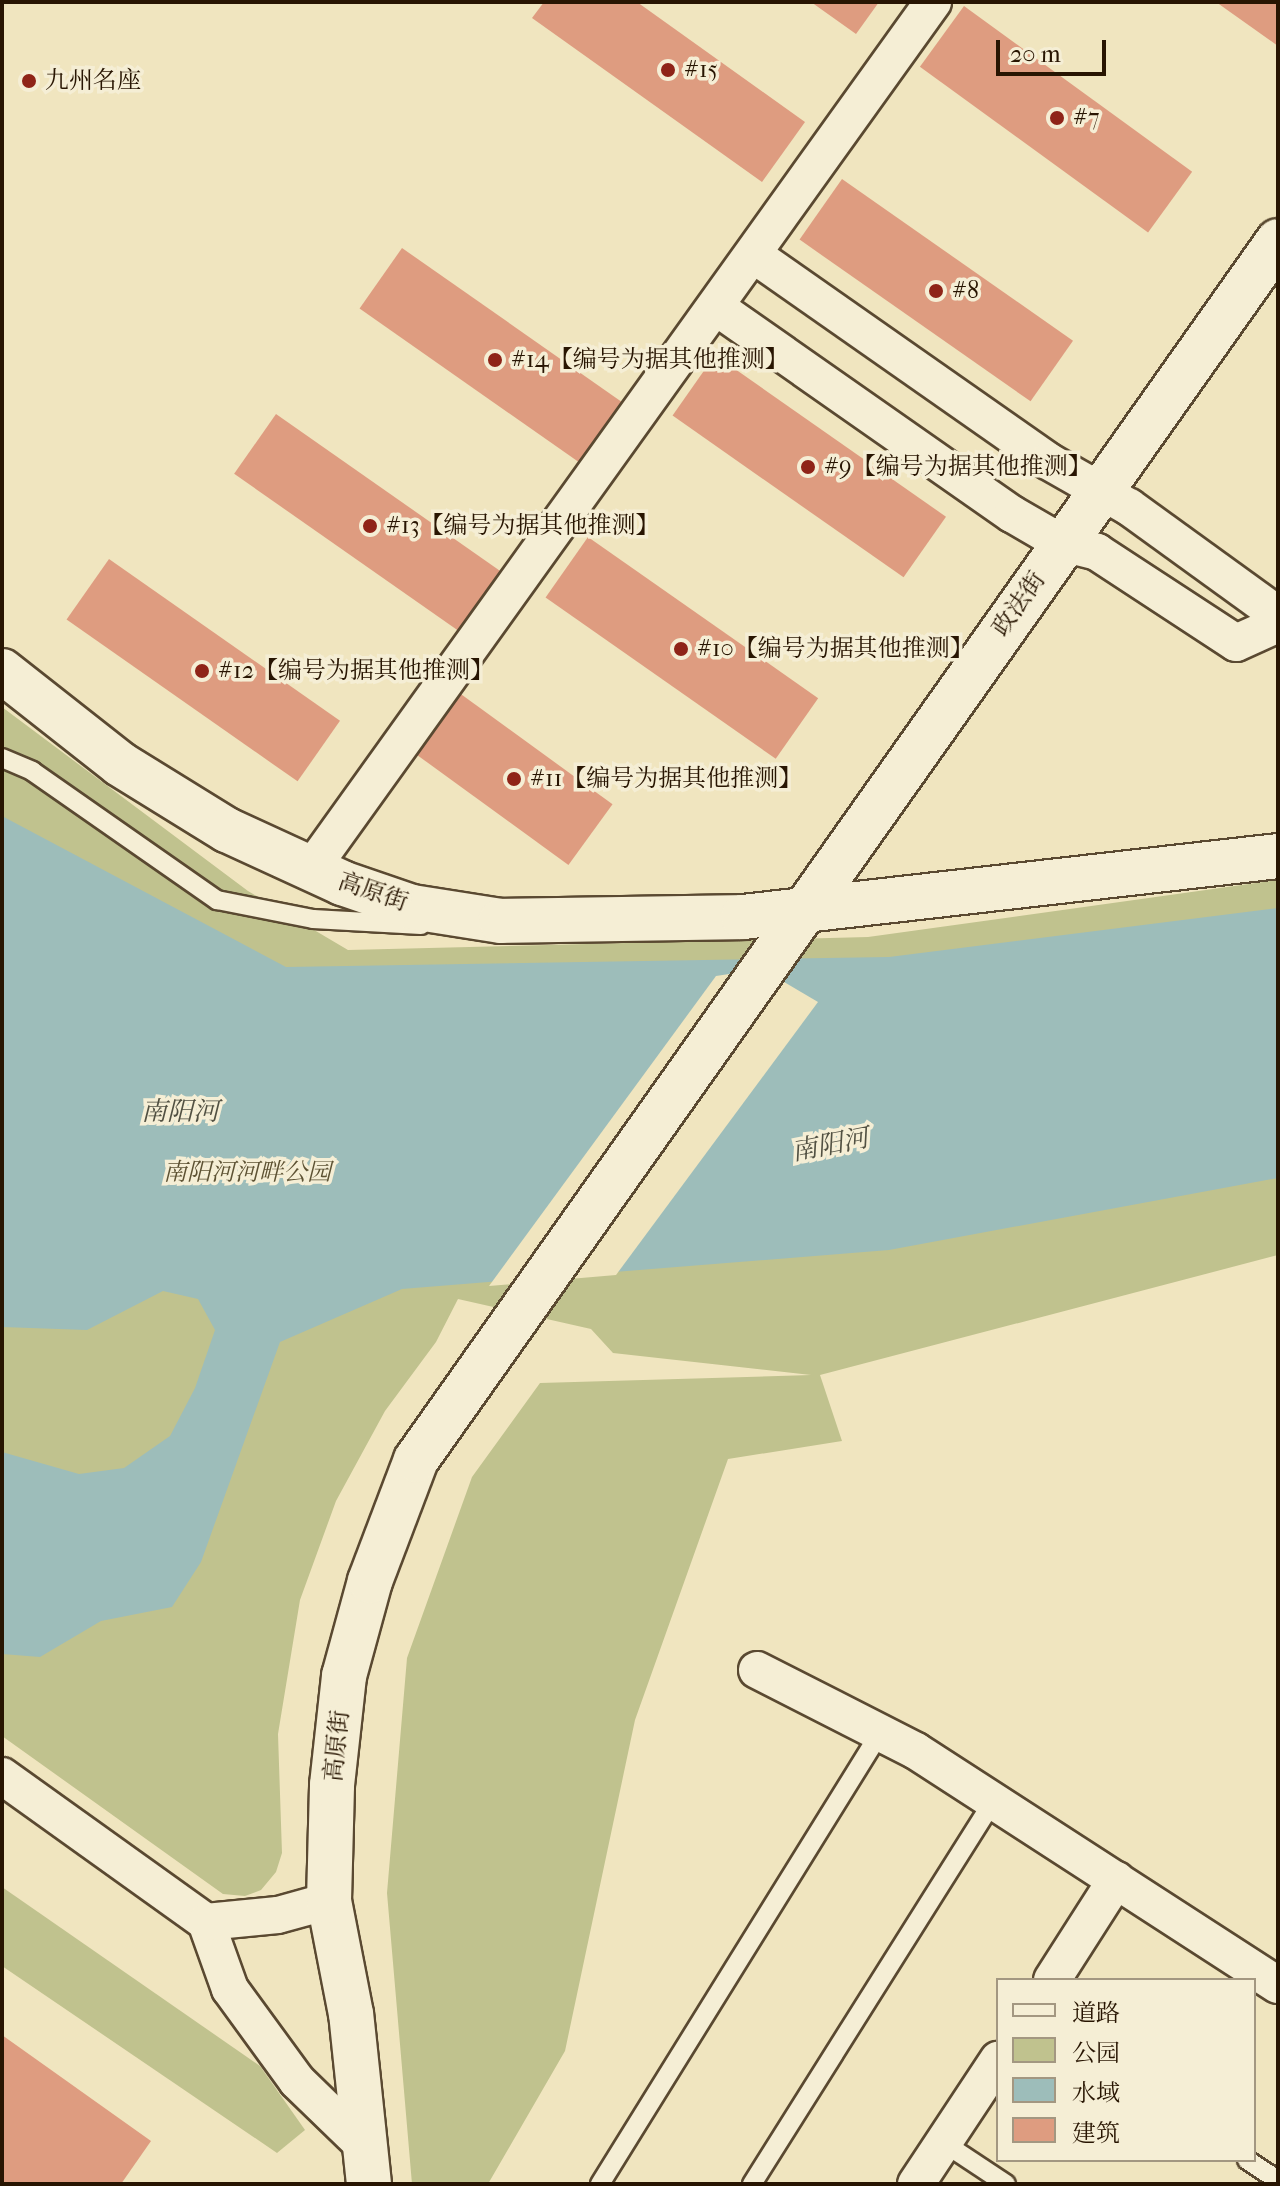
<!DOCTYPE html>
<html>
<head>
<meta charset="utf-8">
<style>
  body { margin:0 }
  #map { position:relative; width:1280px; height:2186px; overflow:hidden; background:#f0e5bf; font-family:"IM FELL French Canon","Noto Serif SC",serif }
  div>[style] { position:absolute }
  .green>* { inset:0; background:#c0c28e }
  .water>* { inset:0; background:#9dbdba }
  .pier>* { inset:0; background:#f0e5bf }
  .building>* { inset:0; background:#de9c80; transform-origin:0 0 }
  .roads { filter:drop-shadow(2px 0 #5a4931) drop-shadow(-2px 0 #5a4931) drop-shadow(0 2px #5a4931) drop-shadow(0 -2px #5a4931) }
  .lane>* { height:18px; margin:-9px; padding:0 9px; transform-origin:9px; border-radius:9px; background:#f5eed5 }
  .street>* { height:36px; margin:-18px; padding:0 18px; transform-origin:18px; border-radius:18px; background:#f5eed5 }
  .secondary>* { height:44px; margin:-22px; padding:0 22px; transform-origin:22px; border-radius:22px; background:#f5eed5 }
  .dots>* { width:22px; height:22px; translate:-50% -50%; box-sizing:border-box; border:4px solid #f5eed5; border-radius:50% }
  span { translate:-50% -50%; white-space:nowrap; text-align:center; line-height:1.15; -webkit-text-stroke:7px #f5eed5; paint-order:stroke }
  .poi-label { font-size:24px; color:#281502 }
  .left { translate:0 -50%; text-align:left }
  .street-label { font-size:24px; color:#281502 }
  .park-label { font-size:24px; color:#5d5233; font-style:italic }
  .water-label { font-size:26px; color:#515042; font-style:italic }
  .frame { position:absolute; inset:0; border:4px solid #281502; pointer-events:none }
  .legend { position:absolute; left:996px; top:1978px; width:260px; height:184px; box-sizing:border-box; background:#f5eed5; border:2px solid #a39781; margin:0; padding:10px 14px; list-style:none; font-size:24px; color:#281502 }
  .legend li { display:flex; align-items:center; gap:16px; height:40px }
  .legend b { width:40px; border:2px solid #a39781 }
  .scale { position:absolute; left:996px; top:40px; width:110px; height:36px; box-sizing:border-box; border:4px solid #281502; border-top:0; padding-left:10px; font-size:24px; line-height:28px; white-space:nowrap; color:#281502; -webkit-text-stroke:6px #f5eed5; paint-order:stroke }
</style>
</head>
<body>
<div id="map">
  <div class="green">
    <i style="clip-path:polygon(2px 707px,248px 891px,348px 950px,868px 937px,1278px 880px,1278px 1255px,820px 1375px,842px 1441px,728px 1459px,635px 1720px,565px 2051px,488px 2184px,412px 2184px,387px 1893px,407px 1658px,472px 1477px,540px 1383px,811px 1375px,613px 1353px,591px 1329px,458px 1299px,436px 1342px,385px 1411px,336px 1501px,300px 1600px,278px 1734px,282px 1853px,276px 1872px,261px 1890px,245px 1896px,223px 1894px,2px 1736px)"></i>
    <i style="clip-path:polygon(2px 1887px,260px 2066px,305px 2130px,277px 2153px,2px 1966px)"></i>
  </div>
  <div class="water">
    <i style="clip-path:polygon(2px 816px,286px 967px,889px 957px,1278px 908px,1278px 1178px,889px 1250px,402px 1289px,280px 1342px,201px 1562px,172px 1607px,101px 1621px,40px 1657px,2px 1654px,2px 1452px,79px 1474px,124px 1468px,170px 1436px,195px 1388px,215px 1330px,198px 1299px,163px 1291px,87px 1330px,2px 1327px)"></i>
  </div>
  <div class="pier">
    <i style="clip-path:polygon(762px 969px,818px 1002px,616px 1275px,489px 1286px,716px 976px)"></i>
  </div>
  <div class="building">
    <i style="clip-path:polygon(544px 2px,637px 2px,805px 122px,762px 182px,532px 18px)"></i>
    <i style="clip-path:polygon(811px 2px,879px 2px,856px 34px)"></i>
    <i style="clip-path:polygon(1216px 2px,1278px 2px,1278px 46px)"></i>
    <i style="left:964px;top:6px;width:282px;height:75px;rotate:36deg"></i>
    <i style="left:842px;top:179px;width:282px;height:74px;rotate:35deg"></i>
    <i style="left:402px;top:248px;width:281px;height:74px;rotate:35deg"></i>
    <i style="left:715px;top:355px;width:282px;height:74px;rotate:35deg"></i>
    <i style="left:276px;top:414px;width:282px;height:73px;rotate:35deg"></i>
    <i style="left:588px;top:537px;width:281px;height:74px;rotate:35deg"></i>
    <i style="left:109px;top:559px;width:282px;height:74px;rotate:35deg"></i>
    <i style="left:458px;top:692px;width:191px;height:75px;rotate:36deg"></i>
    <i style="clip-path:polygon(2px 2035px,151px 2141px,121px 2184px,2px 2184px)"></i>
  </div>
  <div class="roads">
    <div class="lane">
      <i style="left:2px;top:758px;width:33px;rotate:23deg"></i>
      <i style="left:32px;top:771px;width:226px;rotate:34.9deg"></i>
      <i style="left:217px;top:900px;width:98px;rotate:11.2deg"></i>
      <i style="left:313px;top:919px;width:108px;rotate:3.2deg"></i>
      <i style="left:941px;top:2141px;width:78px;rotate:33.5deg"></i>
      <i style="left:1247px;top:2160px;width:37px;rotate:33deg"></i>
      <i style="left:600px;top:2184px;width:531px;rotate:-58.17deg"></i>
      <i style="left:752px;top:2184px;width:453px;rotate:-57.8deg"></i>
    </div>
    <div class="street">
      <i style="left:754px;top:255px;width:359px;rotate:35deg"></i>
      <i style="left:1048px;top:461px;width:93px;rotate:29.6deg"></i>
      <i style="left:1129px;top:507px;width:184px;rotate:35.9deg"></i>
      <i style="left:716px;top:307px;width:361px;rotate:35deg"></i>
      <i style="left:1012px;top:514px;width:58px;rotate:30.1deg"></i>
      <i style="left:1062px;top:543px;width:36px;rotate:14deg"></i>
      <i style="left:1097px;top:552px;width:166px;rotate:33.2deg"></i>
      <i style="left:1236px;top:643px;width:46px;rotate:-24.3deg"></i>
      <i style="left:311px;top:869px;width:1067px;rotate:-54.34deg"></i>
      <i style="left:757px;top:1670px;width:178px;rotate:27deg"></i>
      <i style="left:916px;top:1751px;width:431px;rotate:32.9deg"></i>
      <i style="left:2px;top:1776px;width:251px;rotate:35.6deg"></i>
      <i style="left:206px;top:1922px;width:71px;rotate:70.3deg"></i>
      <i style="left:230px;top:1989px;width:114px;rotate:53.9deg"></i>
      <i style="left:297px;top:2081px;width:95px;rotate:44.1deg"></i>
      <i style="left:206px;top:1922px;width:72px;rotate:-5.6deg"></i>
      <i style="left:278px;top:1915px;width:53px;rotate:-15.4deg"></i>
      <i style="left:1052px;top:1980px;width:119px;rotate:-57.4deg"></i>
      <i style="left:916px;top:2184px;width:149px;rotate:-56.5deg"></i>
    </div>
    <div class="secondary">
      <i style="left:2px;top:671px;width:150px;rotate:38.2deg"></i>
      <i style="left:120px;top:764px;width:126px;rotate:31.7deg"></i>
      <i style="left:227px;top:830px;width:127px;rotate:24.7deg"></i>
      <i style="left:342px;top:883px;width:74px;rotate:18.9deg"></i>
      <i style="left:412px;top:907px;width:90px;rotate:8.9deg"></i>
      <i style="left:501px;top:921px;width:242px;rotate:-0.9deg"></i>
      <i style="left:743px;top:917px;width:538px;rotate:-6.5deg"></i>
      <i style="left:369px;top:2184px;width:171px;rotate:-96deg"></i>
      <i style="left:351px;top:2014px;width:115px;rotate:-101deg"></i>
      <i style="left:329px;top:1901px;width:116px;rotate:-88.5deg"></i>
      <i style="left:332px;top:1785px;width:110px;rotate:-83.7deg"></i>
      <i style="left:344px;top:1676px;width:98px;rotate:-74.7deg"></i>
      <i style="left:370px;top:1581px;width:129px;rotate:-69.2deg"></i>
      <i style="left:416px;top:1460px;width:1493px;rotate:-54.73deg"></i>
    </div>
  </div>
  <div class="dots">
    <i style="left:668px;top:70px;background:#8f2418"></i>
    <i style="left:29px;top:81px;background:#8f2418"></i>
    <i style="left:1057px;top:118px;background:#8f2418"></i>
    <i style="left:936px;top:291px;background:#8f2418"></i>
    <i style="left:495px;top:360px;background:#8f2418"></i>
    <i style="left:808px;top:467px;background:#8f2418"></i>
    <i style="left:370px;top:526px;background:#8f2418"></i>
    <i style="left:681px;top:649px;background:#8f2418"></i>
    <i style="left:202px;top:671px;background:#8f2418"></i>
    <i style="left:514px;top:779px;background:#8f2418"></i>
  </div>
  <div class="poi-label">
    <span class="left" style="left:684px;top:70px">#15</span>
    <span class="left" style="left:45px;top:81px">九州名座</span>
    <span class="left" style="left:1073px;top:118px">#7</span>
    <span class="left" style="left:952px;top:291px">#8</span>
    <span class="left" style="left:511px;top:360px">#14【编号为据其他推测】</span>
    <span class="left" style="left:824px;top:467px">#9【编号为据其他推测】</span>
    <span class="left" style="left:386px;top:526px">#13【编号为据其他推测】</span>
    <span class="left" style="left:697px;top:649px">#10【编号为据其他推测】</span>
    <span class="left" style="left:218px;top:671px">#12【编号为据其他推测】</span>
    <span class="left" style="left:530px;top:779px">#11【编号为据其他推测】</span>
  </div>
  <div class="street-label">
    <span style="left:1019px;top:604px;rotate:-55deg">政法街</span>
    <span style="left:373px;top:892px;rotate:19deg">高原街</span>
    <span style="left:337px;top:1746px;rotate:-84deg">高原街</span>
  </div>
  <div class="park-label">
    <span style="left:247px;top:1173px">南阳河河畔公园</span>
  </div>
  <div class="water-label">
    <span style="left:180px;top:1112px">南阳河</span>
    <span style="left:830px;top:1145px;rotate:-11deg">南阳河</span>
  </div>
  <div class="frame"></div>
  <ul class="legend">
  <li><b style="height:10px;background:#f5eed5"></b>道路</li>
  <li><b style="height:22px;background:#c0c28e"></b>公园</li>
  <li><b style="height:22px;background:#9dbdba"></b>水域</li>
  <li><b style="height:22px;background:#de9c80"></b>建筑</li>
  </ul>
  <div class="scale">20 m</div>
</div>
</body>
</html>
